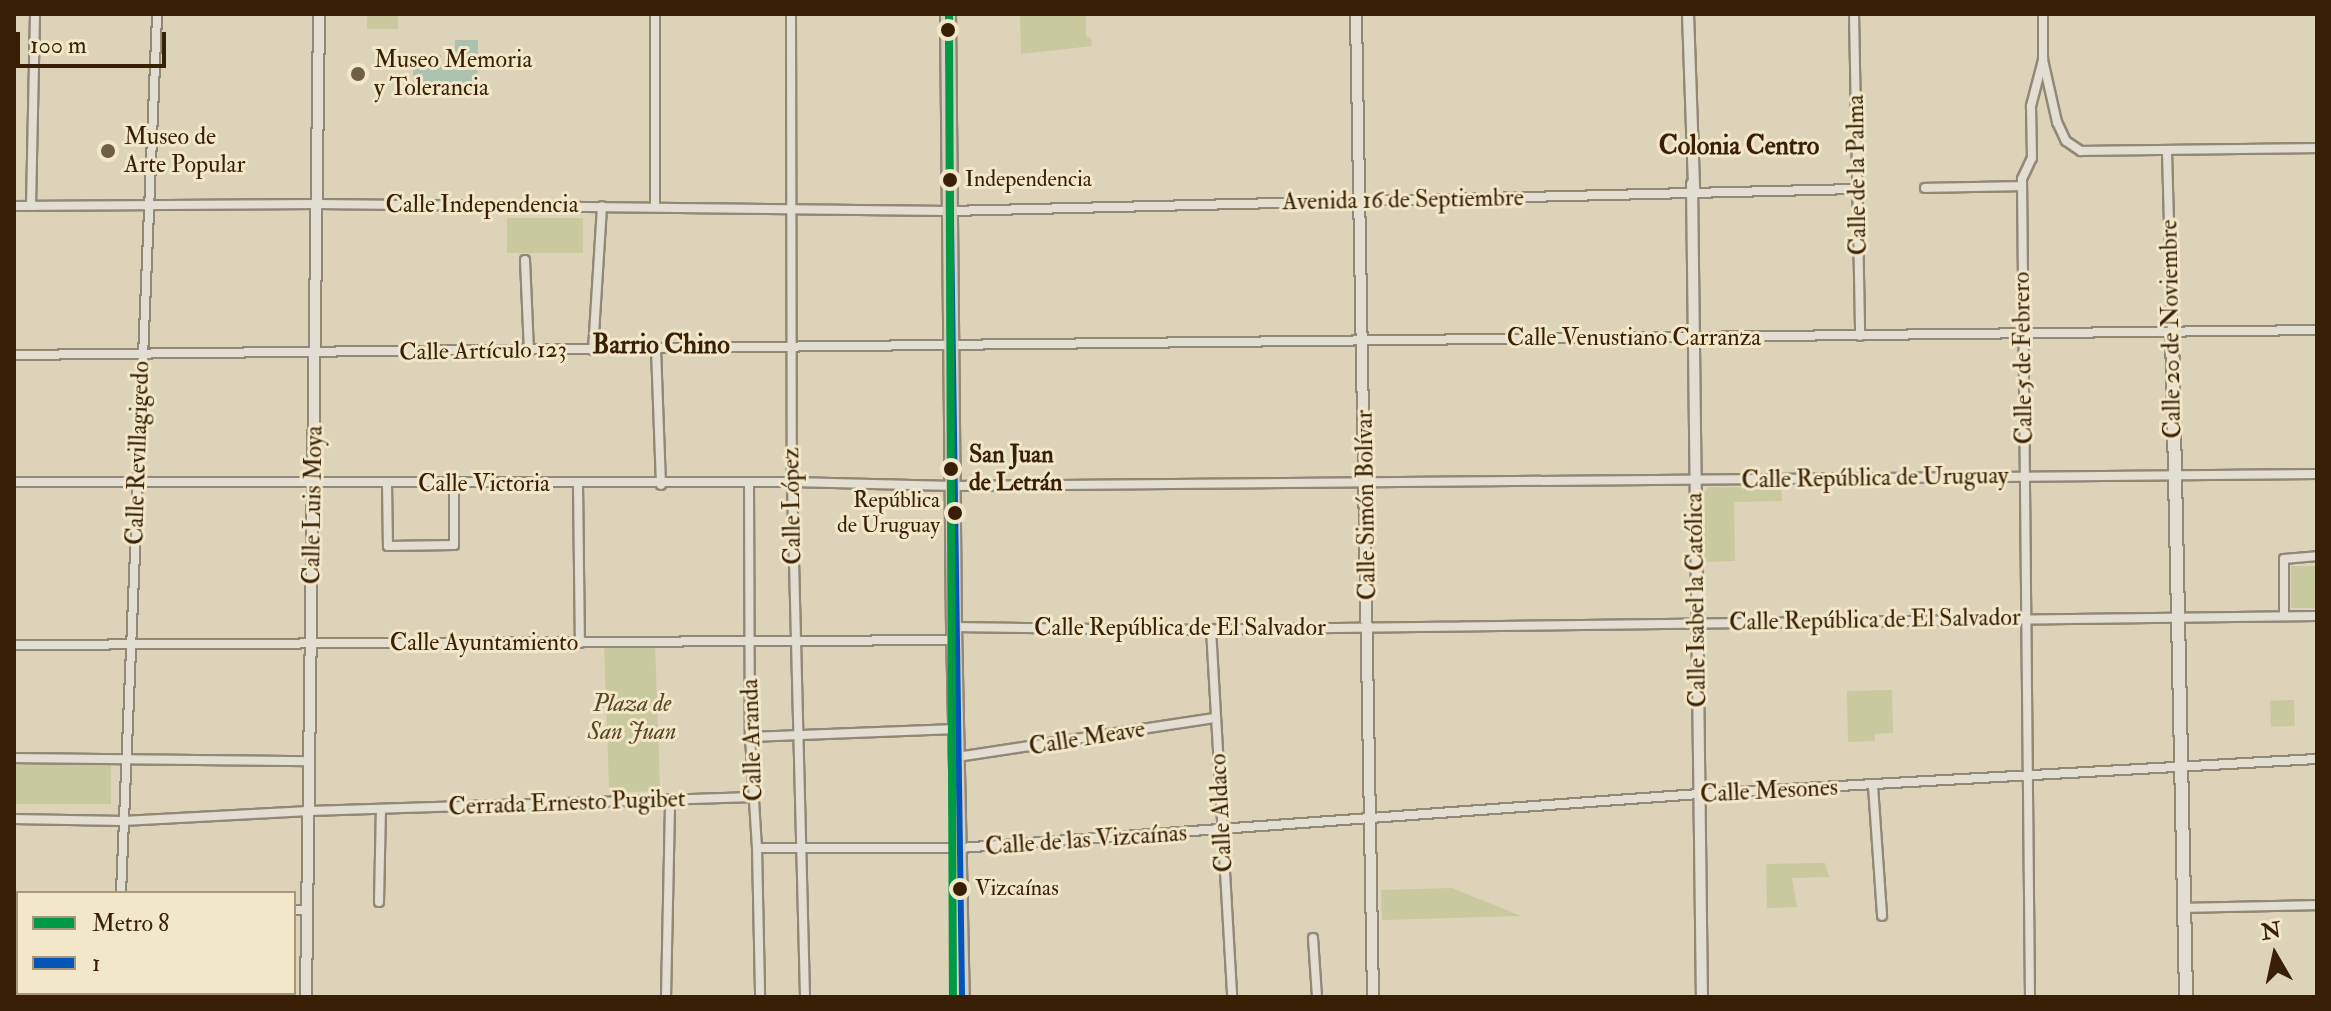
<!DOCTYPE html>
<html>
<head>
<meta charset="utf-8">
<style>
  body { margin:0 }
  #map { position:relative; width:2331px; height:1011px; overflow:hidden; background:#dcd3b9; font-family:"IM FELL Double Pica",serif }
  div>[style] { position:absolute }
  .green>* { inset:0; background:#c8c99f; transform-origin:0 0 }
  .water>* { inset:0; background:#acc2b1 }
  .roads { filter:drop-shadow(2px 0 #918876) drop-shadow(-2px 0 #918876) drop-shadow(0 2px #918876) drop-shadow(0 -2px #918876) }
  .minor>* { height:8px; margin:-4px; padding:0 4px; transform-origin:4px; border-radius:4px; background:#e3ded2 }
  .tertiary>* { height:10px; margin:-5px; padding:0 5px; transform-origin:5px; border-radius:5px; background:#e3ded2 }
  .secondary>* { height:12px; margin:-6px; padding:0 6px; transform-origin:6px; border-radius:6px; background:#e3ded2 }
  .primary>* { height:14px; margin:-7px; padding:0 7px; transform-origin:7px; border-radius:7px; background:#d7cfbd }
  .bus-1>* { height:6px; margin:-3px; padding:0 3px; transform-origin:3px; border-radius:3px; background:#0554ba }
  .metro-1>* { height:8px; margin:-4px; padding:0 4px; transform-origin:4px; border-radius:4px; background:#009a44 }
  .dots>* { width:22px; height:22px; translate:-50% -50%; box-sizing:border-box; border:4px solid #f2e7c8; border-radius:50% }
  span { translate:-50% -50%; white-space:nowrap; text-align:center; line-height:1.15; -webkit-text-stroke:6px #f2e7c8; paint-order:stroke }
  .bus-label { font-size:22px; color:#381f05 }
  .left { translate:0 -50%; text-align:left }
  .right { translate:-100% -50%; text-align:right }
  .poi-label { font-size:24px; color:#381f05 }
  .street-label { font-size:24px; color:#381f05 }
  .stop-label { font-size:24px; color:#381f05; font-weight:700 }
  .park-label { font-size:24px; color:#584726; font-style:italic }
  .neighbourhood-label { font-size:26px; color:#381f05; font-weight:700 }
  .frame { position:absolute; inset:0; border:16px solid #381f05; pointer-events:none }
  .legend { position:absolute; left:16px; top:891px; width:280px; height:104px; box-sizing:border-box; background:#f2e7c8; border:2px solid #a8977a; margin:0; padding:10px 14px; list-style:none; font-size:24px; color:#381f05 }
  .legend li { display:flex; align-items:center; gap:16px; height:40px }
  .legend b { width:40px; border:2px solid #a8977a }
  .north { position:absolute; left:2235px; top:915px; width:80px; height:80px; -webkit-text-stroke:6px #f2e7c8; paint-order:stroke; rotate:351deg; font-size:22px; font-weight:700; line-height:32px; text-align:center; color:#381f05 }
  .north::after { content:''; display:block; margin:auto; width:28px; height:36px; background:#381f05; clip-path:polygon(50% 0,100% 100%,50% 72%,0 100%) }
  .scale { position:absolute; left:16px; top:32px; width:150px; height:36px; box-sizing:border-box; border:4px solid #381f05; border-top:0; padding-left:10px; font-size:24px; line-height:28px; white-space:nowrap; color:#381f05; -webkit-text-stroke:6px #f2e7c8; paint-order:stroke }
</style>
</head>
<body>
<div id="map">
  <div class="green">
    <i style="left:367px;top:14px;width:31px;height:15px"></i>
    <i style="clip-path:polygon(1020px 14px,1086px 14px,1086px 36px,1091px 38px,1092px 46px,1021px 54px)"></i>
    <i style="left:507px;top:218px;width:76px;height:35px"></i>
    <i style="clip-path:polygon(1709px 487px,1781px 488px,1782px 501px,1734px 502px,1735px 561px,1703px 562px,1704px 493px)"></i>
    <i style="left:2317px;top:566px;width:42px;height:26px;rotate:90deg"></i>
    <i style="left:655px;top:643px;width:148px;height:51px;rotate:88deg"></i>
    <i style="clip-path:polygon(1892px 690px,1893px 733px,1875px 734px,1875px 741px,1848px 742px,1847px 691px)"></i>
    <i style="left:2294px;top:700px;width:26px;height:24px;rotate:88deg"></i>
    <i style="left:14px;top:764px;width:97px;height:40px"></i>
    <i style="clip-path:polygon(1825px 863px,1829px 877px,1792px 878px,1797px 907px,1767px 908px,1766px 864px)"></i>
    <i style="clip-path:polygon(1452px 888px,1521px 916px,1382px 920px,1381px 890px)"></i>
  </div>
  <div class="water">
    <i style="clip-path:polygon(455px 40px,478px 40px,477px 97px,413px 96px,413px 55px,441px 55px,441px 67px,454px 67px)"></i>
  </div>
  <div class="roads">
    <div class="minor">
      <i style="left:655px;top:14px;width:193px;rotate:90deg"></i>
      <i style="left:791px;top:14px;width:468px;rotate:89.9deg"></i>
      <i style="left:792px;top:482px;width:515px;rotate:88.55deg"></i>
      <i style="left:1854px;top:14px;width:322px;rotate:88.9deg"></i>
      <i style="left:2043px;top:14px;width:46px;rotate:90deg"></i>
      <i style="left:2043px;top:60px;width:64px;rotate:77.3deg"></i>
      <i style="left:2057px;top:122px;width:21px;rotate:65deg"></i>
      <i style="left:2066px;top:141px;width:18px;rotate:34deg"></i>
      <i style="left:2081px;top:151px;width:236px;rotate:-0.7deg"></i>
      <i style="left:2167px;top:152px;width:180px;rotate:88.4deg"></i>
      <i style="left:1925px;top:188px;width:97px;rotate:-1.2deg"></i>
      <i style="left:14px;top:206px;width:303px;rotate:-0.4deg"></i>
      <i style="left:317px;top:204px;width:632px;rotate:0.63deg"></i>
      <i style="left:949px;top:211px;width:909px;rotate:-1.39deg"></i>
      <i style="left:31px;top:206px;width:192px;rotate:-88.8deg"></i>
      <i style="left:525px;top:260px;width:91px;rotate:87.5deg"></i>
      <i style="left:656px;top:349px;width:136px;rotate:87.9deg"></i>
      <i style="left:593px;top:350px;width:144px;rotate:-86.4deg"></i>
      <i style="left:14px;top:355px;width:2303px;rotate:-0.62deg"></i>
      <i style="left:14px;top:482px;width:778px"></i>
      <i style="left:792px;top:482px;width:161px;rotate:1.4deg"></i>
      <i style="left:953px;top:486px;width:1364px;rotate:-0.5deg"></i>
      <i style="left:749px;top:483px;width:254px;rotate:89.8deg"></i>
      <i style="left:750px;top:737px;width:111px;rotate:86.4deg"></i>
      <i style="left:757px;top:848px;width:149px;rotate:88.8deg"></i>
      <i style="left:387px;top:484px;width:62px;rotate:89.1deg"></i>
      <i style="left:388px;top:546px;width:66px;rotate:-0.9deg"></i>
      <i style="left:454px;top:545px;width:61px;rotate:-90deg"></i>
      <i style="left:578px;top:485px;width:158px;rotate:89.3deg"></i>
      <i style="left:2284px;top:616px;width:57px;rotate:-90deg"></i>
      <i style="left:2284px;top:559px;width:33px;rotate:-5deg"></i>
      <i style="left:954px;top:627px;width:214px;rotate:0.8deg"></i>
      <i style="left:1168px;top:630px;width:1149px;rotate:-0.7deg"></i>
      <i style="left:1211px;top:629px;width:369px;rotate:86.7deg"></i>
      <i style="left:14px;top:645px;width:940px;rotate:-0.3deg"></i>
      <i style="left:750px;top:737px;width:206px;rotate:-2.2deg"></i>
      <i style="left:957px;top:757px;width:262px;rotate:-8.6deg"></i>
      <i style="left:14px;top:758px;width:295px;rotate:0.6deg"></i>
      <i style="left:1873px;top:786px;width:130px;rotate:86deg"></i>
      <i style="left:14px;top:819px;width:109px;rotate:1.1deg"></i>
      <i style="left:123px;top:821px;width:186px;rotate:-3.1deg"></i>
      <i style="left:309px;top:811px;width:445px;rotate:-1.8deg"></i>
      <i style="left:757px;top:848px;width:203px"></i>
      <i style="left:960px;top:848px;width:740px;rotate:-4.18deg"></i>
      <i style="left:1698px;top:794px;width:620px;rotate:-3.24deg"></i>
      <i style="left:121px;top:893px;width:880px;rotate:-87.65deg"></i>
      <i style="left:379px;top:902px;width:93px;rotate:-88.8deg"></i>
      <i style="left:2184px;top:908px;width:133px;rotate:-1.3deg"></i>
      <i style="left:294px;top:910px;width:13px"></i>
      <i style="left:14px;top:912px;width:4px"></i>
      <i style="left:1313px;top:938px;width:59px;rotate:86.1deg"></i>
      <i style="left:116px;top:997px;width:4px;rotate:-76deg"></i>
      <i style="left:666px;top:997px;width:198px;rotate:-88.8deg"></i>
      <i style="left:2030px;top:997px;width:818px;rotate:-90.56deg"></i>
      <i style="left:2022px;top:179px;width:23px;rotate:-65deg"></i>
      <i style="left:2032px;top:158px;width:52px;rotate:-91.1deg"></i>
      <i style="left:2031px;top:106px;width:48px;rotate:-75.4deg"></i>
    </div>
    <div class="tertiary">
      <i style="left:1356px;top:14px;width:983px;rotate:89.01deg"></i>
      <i style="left:1688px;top:14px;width:176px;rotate:88deg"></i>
      <i style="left:1692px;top:184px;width:813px;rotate:89.3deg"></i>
      <i style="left:306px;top:997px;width:983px;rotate:-89.24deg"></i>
    </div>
    <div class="secondary">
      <i style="left:2172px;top:332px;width:665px;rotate:88.79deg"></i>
    </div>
    <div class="primary">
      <i style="left:948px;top:14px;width:613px;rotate:89.44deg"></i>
      <i style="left:954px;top:627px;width:370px;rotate:88.8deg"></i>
    </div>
  </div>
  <div class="bus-1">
    <i style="left:948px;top:14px;width:983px;rotate:89.18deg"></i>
  </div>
  <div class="metro-1">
    <i style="left:949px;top:14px;width:983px;rotate:89.77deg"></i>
  </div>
  <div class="dots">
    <i style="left:948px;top:30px;background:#381f05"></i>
    <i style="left:358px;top:74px;background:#715e44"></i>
    <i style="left:108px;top:151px;background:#715e44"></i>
    <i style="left:950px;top:180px;background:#381f05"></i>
    <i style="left:951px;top:469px;background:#381f05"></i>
    <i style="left:955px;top:513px;background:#381f05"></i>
    <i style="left:960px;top:889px;background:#381f05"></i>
  </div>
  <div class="bus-label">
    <span class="left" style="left:965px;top:180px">Independencia</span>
    <span class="right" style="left:940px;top:513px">República<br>de Uruguay</span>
    <span class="left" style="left:975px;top:889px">Vizcaínas</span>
  </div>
  <div class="poi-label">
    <span class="left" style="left:374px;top:74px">Museo Memoria<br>y Tolerancia</span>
    <span class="left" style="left:124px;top:151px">Museo de<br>Arte Popular</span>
  </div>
  <div class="street-label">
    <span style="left:1857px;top:175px;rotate:-91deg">Calle de la Palma</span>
    <span style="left:1403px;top:200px;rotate:-1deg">Avenida 16 de Septiembre</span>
    <span style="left:482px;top:205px">Calle Independencia</span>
    <span style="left:2171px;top:329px;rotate:-91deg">Calle 20 de Noviembre</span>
    <span style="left:1634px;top:338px">Calle Venustiano Carranza</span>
    <span style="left:483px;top:351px;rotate:-1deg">Calle Artículo 123</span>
    <span style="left:2023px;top:358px;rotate:-91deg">Calle 5 de Febrero</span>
    <span style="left:138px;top:453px;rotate:-88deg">Calle Revillagigedo</span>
    <span style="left:1875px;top:478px;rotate:-1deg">Calle República de Uruguay</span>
    <span style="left:484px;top:484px">Calle Victoria</span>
    <span style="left:313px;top:505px;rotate:-89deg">Calle Luis Moya</span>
    <span style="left:1366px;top:505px;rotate:-91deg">Calle Simón Bolívar</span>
    <span style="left:792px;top:506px;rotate:-91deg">Calle López</span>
    <span style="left:1696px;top:600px;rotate:-91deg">Calle Isabel la Católica</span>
    <span style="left:1875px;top:620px;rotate:-1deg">Calle República de El Salvador</span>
    <span style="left:1180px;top:628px">Calle República de El Salvador</span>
    <span style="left:484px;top:643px">Calle Ayuntamiento</span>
    <span style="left:1087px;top:738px;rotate:-9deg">Calle Meave</span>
    <span style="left:752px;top:740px;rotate:-92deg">Calle Aranda</span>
    <span style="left:1769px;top:791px;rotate:-3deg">Calle Mesones</span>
    <span style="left:567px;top:803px;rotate:-2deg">Cerrada Ernesto Pugibet</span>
    <span style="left:1221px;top:813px;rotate:-93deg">Calle Aldaco</span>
    <span style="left:1086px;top:840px;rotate:-4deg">Calle de las Vizcaínas</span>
  </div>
  <div class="stop-label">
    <span class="left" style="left:969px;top:469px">San Juan<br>de Letrán</span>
  </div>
  <div class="park-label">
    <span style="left:632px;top:718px">Plaza de<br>San Juan</span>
  </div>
  <div class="neighbourhood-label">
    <span style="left:1739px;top:147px">Colonia Centro</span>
    <span style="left:661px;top:346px">Barrio Chino</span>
  </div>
  <div class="frame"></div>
  <ul class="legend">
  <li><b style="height:10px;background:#009a44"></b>Metro 8</li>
  <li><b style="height:10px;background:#0554ba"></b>1</li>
  </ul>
  <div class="north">N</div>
  <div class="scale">100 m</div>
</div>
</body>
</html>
